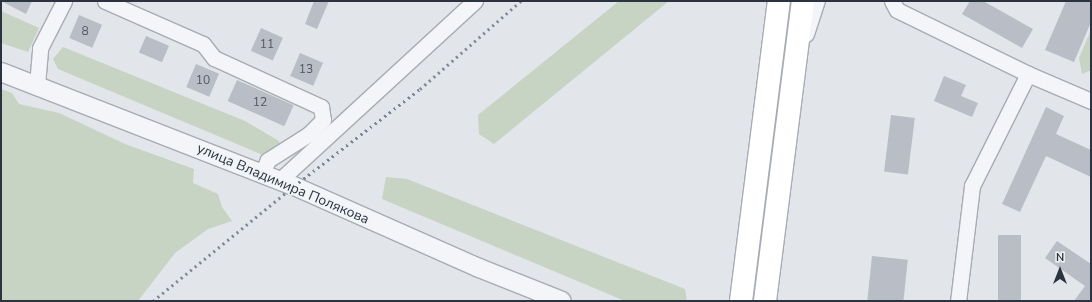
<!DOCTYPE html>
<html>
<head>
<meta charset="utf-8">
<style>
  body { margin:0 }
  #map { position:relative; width:1092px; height:302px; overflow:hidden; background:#e2e5e9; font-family:"Nunito Sans",sans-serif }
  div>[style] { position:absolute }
  .green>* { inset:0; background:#c7d3c3 }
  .building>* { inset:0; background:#b9bec6; transform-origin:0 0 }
  .roads { filter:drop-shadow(1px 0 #a7acb3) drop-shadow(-1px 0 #a7acb3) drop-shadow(0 1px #a7acb3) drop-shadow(0 -1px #a7acb3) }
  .minor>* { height:15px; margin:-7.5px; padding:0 7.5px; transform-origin:7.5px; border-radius:7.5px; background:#f4f5f8 }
  .tertiary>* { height:18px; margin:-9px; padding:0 9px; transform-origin:9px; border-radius:9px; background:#f4f5f8 }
  .trunk>* { height:22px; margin:-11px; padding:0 11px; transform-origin:11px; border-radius:11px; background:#fff }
  .rail>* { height:3px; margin-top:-1.5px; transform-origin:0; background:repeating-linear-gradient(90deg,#7c8492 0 2px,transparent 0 6px) }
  span { translate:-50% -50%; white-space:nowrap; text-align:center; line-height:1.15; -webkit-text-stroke:3px #f1f4f7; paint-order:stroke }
  .number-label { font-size:12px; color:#4e5662 }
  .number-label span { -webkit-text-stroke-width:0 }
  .street-label { font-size:14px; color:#2b3340 }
  .frame { position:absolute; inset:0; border:2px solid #2b3340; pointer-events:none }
  .north { position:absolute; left:1040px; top:250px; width:40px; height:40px; -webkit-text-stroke:3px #f1f4f7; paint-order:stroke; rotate:0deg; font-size:11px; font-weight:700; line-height:16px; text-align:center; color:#2b3340 }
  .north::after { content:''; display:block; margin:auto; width:14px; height:18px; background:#2b3340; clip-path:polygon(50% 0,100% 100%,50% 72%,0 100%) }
</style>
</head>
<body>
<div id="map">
  <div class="green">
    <i style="clip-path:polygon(619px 1px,669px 1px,494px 144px,479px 134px,478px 115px)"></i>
    <i style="clip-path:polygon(1px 11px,39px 28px,28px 52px,1px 43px)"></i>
    <i style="clip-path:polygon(1091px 30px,1091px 70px,1082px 74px,1079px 58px)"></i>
    <i style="clip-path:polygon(63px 47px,245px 121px,279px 141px,280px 151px,268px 157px,58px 69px,53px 59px)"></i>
    <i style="clip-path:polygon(1px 89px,12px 93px,19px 104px,59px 113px,125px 144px,194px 169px,193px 183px,218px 194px,222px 207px,232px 221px,208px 229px,175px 253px,138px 301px,1px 301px)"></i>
    <i style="clip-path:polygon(386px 177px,407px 179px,685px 289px,687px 301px,625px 301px,382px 199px)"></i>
  </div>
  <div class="building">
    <i style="clip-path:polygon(1px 1px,32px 1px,26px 14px)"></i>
    <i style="clip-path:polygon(314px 1px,329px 1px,317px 29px,305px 24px)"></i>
    <i style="clip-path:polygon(970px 1px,983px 1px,1033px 29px,1022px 48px,962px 14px)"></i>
    <i style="clip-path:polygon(1066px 1px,1091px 1px,1091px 22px,1074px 62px,1045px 50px)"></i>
    <i style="left:79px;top:15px;width:25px;height:25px;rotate:23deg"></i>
    <i style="left:261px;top:28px;width:24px;height:25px;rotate:24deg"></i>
    <i style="left:146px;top:36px;width:25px;height:18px;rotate:23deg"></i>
    <i style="left:300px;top:53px;width:25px;height:25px;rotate:23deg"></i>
    <i style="left:196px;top:64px;width:25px;height:25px;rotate:23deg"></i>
    <i style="clip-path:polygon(944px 76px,966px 85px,961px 96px,978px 103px,972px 117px,934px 101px)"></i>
    <i style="left:237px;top:80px;width:62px;height:23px;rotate:24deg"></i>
    <i style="clip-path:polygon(1046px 107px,1064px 116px,1056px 134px,1091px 150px,1091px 177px,1046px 156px,1020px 212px,1002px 204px)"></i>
    <i style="left:891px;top:115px;width:24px;height:57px;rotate:7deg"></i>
    <i style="left:998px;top:235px;width:23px;height:66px"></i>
    <i style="clip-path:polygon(1057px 241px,1091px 264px,1091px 301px,1074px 301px,1085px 286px,1045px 258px)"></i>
    <i style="left:872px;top:256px;width:36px;height:45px;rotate:6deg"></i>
  </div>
  <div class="roads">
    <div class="minor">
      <i style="left:105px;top:1px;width:107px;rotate:23.7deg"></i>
      <i style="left:203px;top:44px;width:18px;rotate:52deg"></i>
      <i style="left:214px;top:58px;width:118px;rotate:24.6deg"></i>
      <i style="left:321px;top:107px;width:13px;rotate:81deg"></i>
      <i style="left:323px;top:120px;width:20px;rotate:135deg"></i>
      <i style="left:309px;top:134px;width:49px;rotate:147.6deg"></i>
      <i style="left:268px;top:160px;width:14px;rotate:115deg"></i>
      <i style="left:892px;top:1px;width:10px;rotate:61deg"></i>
      <i style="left:897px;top:10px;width:146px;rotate:26deg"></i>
      <i style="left:1028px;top:74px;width:125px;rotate:116.6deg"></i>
      <i style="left:972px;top:186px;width:116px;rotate:96.9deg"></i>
      <i style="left:806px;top:34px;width:35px;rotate:-72deg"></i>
      <i style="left:1028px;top:74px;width:69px;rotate:23.2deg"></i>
      <i style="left:37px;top:85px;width:37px;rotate:-85deg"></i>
      <i style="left:40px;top:48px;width:53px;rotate:-62.9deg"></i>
      <i style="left:280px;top:180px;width:265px;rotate:-42.6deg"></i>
    </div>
    <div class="tertiary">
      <i style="left:1px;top:72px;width:314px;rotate:21.3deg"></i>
      <i style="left:294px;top:186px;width:202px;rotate:23.9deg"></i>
      <i style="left:479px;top:268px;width:89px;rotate:21.7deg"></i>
    </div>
    <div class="trunk">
      <i style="left:741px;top:301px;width:302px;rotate:-82.8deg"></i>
      <i style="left:765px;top:301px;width:302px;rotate:-82.8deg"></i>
    </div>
  </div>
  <div class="rail">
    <i style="left:153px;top:301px;width:182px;rotate:-39.2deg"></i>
    <i style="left:294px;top:186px;width:159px;rotate:-37.6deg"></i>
    <i style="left:420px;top:89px;width:134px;rotate:-41.1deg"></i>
  </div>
  <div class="number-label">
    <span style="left:85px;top:32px">8</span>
    <span style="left:267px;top:45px">11</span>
    <span style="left:306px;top:70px">13</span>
    <span style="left:203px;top:81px">10</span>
    <span style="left:260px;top:103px">12</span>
  </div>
  <div class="street-label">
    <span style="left:283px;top:184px;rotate:23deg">улица Владимира Полякова</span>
  </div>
  <div class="frame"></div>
  <div class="north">N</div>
</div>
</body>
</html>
